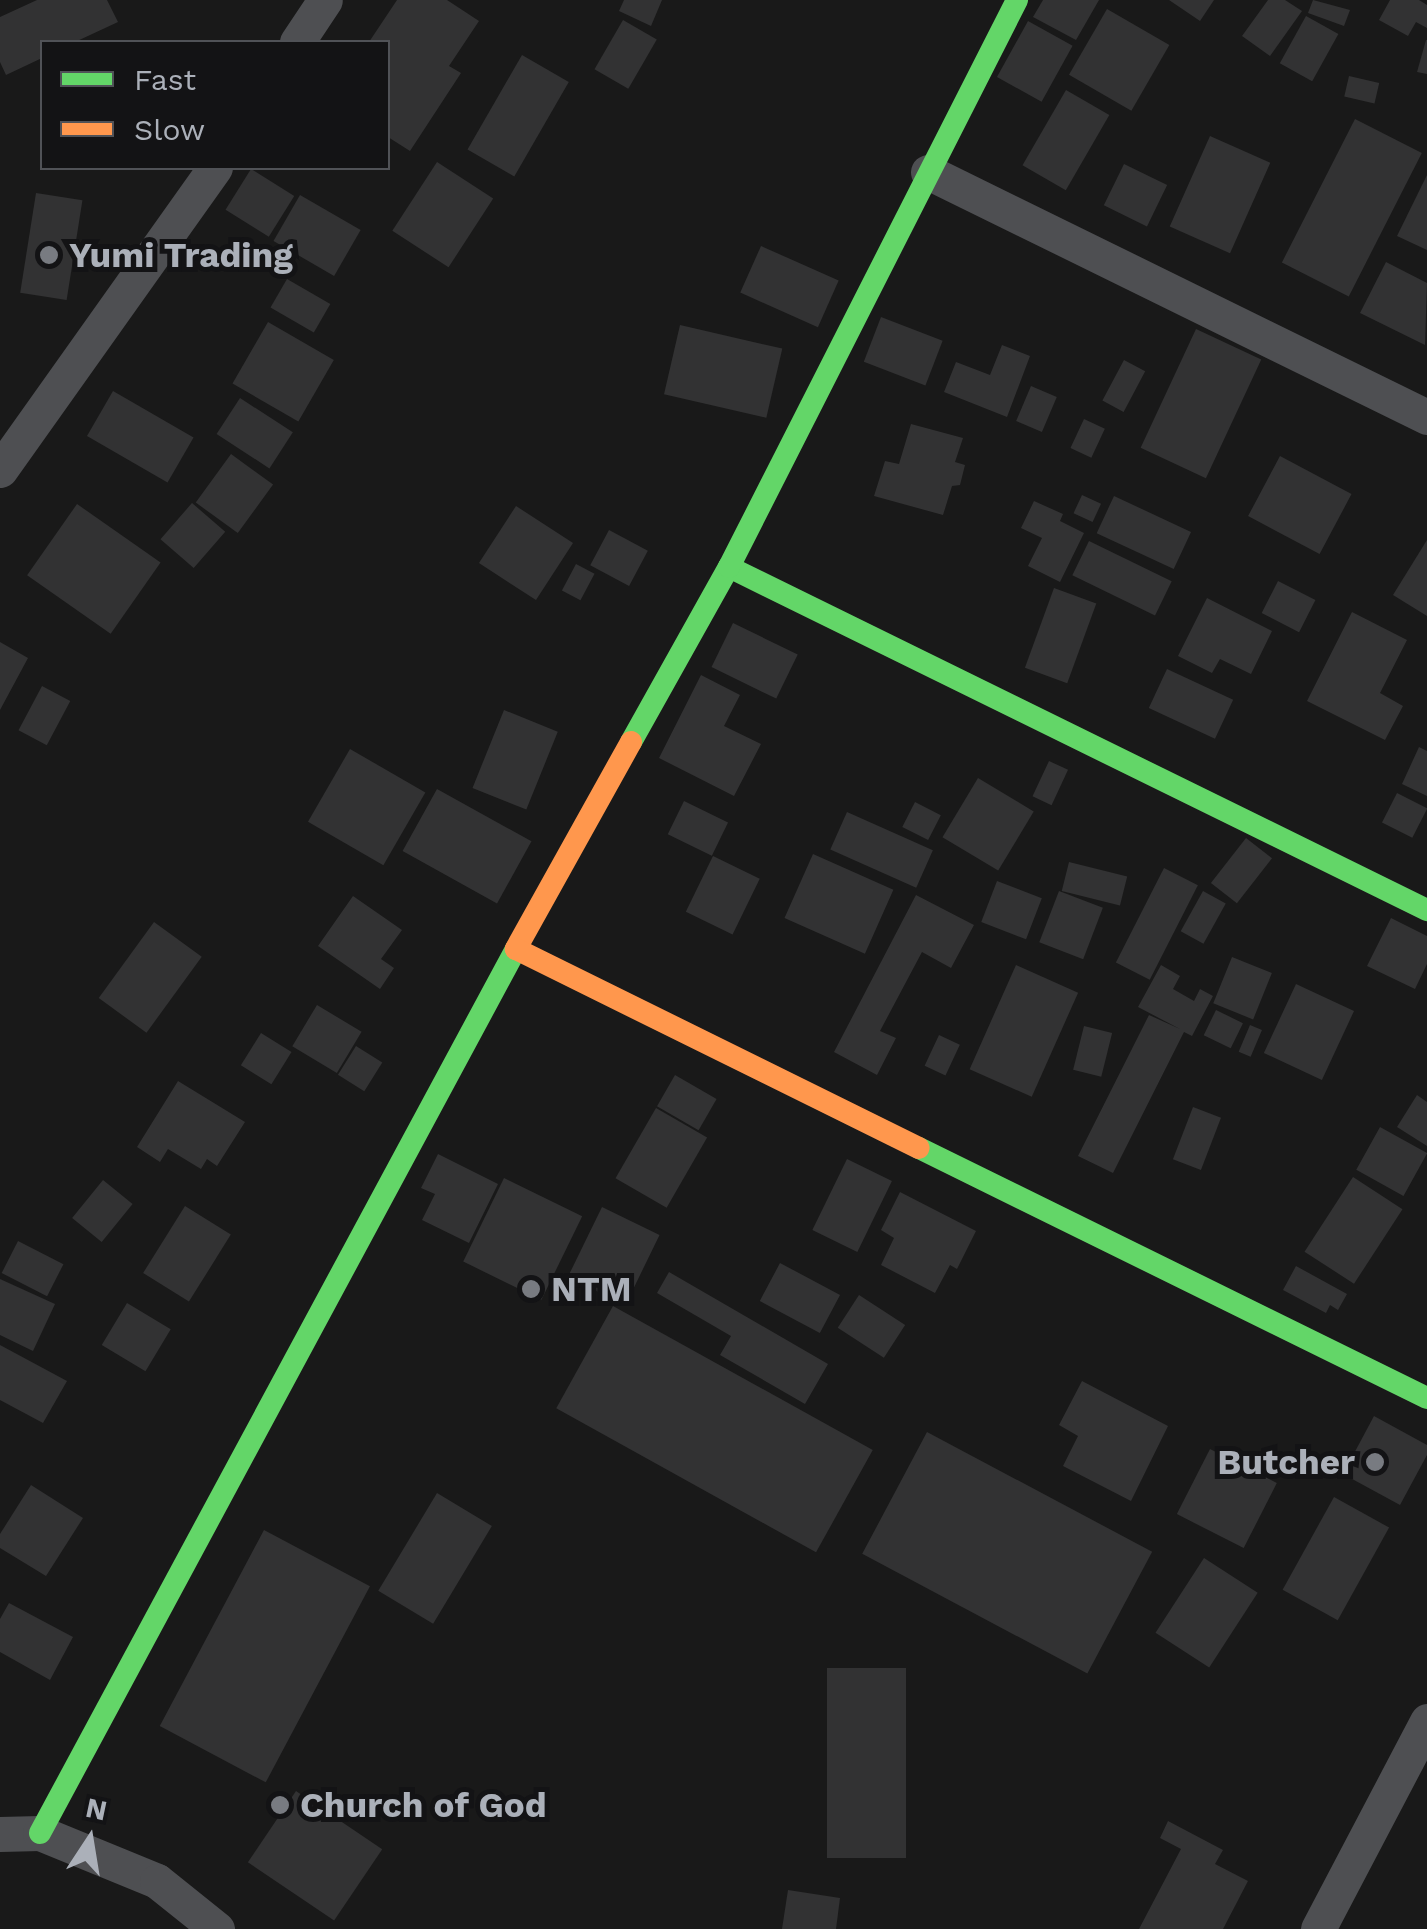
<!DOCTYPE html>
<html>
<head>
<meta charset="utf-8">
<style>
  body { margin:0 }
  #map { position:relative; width:1427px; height:1929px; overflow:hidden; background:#191919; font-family:"Work Sans",sans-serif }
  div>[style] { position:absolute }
  .building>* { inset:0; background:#323233; transform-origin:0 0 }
  .street>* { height:35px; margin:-17.5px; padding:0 17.5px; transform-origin:17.5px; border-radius:17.5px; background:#4e4f52 }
  .fast>* { height:22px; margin:-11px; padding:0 11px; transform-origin:11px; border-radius:11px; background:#63d668 }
  .slow>* { height:22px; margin:-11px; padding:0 11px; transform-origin:11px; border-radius:11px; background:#ff974d }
  .dots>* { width:28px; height:28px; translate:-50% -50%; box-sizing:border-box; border:5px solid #131315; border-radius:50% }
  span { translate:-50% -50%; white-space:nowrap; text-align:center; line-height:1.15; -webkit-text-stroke:10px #131315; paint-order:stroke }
  .poi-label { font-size:35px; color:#abb0b9; font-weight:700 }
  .left { translate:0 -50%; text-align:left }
  .right { translate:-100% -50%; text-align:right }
  .legend { position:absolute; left:40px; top:40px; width:350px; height:130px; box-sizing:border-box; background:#131315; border:2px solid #505257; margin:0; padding:12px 18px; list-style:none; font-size:30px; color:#abb0b9 }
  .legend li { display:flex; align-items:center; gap:20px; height:50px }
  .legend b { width:50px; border:2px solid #505257 }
  .north { position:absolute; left:40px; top:1789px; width:100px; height:100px; -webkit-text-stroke:8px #131315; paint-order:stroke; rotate:12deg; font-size:28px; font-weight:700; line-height:40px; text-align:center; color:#abb0b9 }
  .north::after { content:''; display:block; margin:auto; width:35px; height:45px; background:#abb0b9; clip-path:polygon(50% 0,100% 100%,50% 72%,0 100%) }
</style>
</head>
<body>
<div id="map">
  <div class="building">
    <i style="clip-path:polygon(37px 0,107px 0,118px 22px,75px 42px,42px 42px,42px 58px,6px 75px,0 62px,0 17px)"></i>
    <i style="clip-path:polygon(397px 0,447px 0,479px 21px,449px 66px,461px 73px,410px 151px,388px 137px,388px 42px,369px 42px)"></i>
    <i style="clip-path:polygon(624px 0,662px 0,651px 26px,619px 11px)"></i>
    <i style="clip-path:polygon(1043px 0,1099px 0,1076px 40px,1033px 17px)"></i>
    <i style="clip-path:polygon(1169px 0,1214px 0,1200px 21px)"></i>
    <i style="clip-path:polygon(1268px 0,1285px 0,1302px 11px,1270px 56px,1242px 36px)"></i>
    <i style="clip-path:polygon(1313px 0,1350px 10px,1344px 26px,1308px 13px)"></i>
    <i style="clip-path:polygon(1390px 0,1419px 0,1427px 5px,1427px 28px,1416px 22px,1408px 36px,1379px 20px)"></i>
    <i style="left:1107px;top:9px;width:72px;height:76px;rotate:30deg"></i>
    <i style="left:1306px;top:16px;width:37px;height:54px;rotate:29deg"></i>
    <i style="left:623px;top:20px;width:39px;height:57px;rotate:30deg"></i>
    <i style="left:1028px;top:21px;width:51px;height:64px;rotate:29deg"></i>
    <i style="clip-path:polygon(1426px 40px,1427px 40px,1427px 74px,1417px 72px)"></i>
    <i style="left:522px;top:55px;width:54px;height:109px;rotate:30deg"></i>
    <i style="left:1349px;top:76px;width:31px;height:21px;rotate:13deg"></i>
    <i style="left:1066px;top:90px;width:50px;height:87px;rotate:30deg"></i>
    <i style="left:1355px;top:119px;width:75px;height:161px;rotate:27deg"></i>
    <i style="left:1210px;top:136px;width:66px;height:99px;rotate:24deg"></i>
    <i style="left:437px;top:162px;width:67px;height:82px;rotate:33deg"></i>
    <i style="left:1124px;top:164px;width:48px;height:46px;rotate:26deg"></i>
    <i style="left:251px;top:169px;width:51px;height:48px;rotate:32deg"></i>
    <i style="clip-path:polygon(1427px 175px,1427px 250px,1397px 236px)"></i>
    <i style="left:36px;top:193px;width:47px;height:101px;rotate:9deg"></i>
    <i style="left:300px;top:195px;width:70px;height:53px;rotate:30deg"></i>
    <i style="left:761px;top:246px;width:85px;height:51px;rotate:24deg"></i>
    <i style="clip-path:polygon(1386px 262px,1427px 283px,1425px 345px,1360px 313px)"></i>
    <i style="left:287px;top:279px;width:50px;height:33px;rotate:30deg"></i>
    <i style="left:881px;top:317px;width:66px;height:48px;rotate:21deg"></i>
    <i style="left:268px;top:322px;width:76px;height:71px;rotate:30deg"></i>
    <i style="left:680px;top:325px;width:105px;height:71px;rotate:13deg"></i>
    <i style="left:1196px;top:329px;width:72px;height:131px;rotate:25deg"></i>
    <i style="clip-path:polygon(1002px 345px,1030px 356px,1007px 417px,944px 392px,956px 362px,990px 375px)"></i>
    <i style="left:1124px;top:360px;width:24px;height:46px;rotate:28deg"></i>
    <i style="left:1031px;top:386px;width:28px;height:38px;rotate:23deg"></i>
    <i style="left:113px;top:391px;width:93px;height:52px;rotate:30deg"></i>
    <i style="left:240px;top:398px;width:63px;height:43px;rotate:33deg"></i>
    <i style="left:1084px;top:419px;width:23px;height:32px;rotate:25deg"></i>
    <i style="clip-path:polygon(911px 424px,963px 438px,955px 462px,965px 465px,960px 485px,952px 486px,943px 515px,874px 496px,885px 461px,899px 464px)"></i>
    <i style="left:231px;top:454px;width:52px;height:60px;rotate:36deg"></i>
    <i style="left:1280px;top:456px;width:81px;height:68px;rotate:28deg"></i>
    <i style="left:1082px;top:495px;width:21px;height:20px;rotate:25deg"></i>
    <i style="left:1114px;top:496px;width:85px;height:41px;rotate:25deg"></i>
    <i style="clip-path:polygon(1034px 501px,1063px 514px,1060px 521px,1084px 533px,1060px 582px,1028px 566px,1042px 538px,1021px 528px)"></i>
    <i style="left:192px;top:503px;width:44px;height:48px;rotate:41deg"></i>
    <i style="left:77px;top:504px;width:102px;height:87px;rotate:35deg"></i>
    <i style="left:516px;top:506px;width:68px;height:68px;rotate:33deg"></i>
    <i style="left:609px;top:530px;width:44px;height:40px;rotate:28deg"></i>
    <i style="clip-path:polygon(1427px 540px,1427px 616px,1393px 595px)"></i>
    <i style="left:1089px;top:541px;width:92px;height:38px;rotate:26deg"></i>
    <i style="left:576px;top:564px;width:21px;height:30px;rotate:28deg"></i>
    <i style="left:1278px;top:581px;width:42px;height:36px;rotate:27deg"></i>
    <i style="left:1054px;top:588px;width:45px;height:85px;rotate:20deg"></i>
    <i style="clip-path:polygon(1207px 598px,1272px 631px,1251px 674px,1220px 659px,1212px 673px,1178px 656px)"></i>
    <i style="clip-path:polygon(1352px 612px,1407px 640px,1380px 693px,1403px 706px,1385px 740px,1307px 701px)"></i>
    <i style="left:733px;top:623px;width:72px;height:49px;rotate:26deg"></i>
    <i style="clip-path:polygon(0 642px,28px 658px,0 710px)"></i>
    <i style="left:1167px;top:669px;width:73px;height:43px;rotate:25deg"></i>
    <i style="clip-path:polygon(701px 675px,740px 695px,724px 726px,761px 744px,734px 796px,659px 758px)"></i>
    <i style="left:42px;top:686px;width:32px;height:50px;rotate:28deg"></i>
    <i style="left:504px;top:710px;width:58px;height:84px;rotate:22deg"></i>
    <i style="clip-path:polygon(1419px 747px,1427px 751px,1427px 796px,1402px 784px)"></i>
    <i style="left:350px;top:749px;width:87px;height:84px;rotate:30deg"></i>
    <i style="left:1049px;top:761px;width:21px;height:39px;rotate:25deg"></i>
    <i style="left:978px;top:778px;width:65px;height:69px;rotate:31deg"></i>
    <i style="left:437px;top:789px;width:108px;height:71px;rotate:29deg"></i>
    <i style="left:1397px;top:793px;width:34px;height:33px;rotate:27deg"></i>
    <i style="left:684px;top:801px;width:49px;height:37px;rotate:26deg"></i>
    <i style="left:915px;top:802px;width:29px;height:28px;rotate:27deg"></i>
    <i style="left:847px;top:812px;width:94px;height:41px;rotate:24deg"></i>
    <i style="left:1246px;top:838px;width:33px;height:57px;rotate:38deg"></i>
    <i style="left:813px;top:854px;width:88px;height:70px;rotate:24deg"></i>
    <i style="left:713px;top:856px;width:52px;height:62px;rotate:26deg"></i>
    <i style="left:1069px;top:862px;width:60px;height:30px;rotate:14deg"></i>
    <i style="left:1164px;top:868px;width:38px;height:106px;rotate:27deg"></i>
    <i style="left:997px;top:881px;width:48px;height:44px;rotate:21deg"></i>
    <i style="left:1059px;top:891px;width:47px;height:55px;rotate:21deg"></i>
    <i style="left:1203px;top:891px;width:26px;height:46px;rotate:29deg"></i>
    <i style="clip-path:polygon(916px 895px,974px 925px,951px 968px,922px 952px,880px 1031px,896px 1038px,877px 1075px,834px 1052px)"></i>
    <i style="clip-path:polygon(353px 896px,402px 930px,381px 959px,394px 968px,380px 989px,318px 946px)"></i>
    <i style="clip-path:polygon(1391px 918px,1427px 936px,1427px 964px,1415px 989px,1367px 966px)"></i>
    <i style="left:154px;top:922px;width:59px;height:94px;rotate:36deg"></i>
    <i style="left:1232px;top:957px;width:43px;height:50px;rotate:22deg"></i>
    <i style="left:1016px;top:965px;width:68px;height:114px;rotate:24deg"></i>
    <i style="clip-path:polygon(1161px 965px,1180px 976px,1173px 989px,1194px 1001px,1200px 989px,1213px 996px,1192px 1036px,1184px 1032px,1113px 1173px,1078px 1156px,1149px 1015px,1180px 1029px,1138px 1007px)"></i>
    <i style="left:1296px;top:984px;width:64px;height:76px;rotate:25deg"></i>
    <i style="left:317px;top:1005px;width:52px;height:48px;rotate:31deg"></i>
    <i style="left:1216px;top:1010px;width:30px;height:28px;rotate:26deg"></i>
    <i style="left:1250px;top:1025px;width:13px;height:29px;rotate:23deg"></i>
    <i style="left:1084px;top:1026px;width:29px;height:45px;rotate:14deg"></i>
    <i style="left:261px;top:1033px;width:36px;height:38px;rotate:32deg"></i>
    <i style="left:939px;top:1035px;width:23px;height:34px;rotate:25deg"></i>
    <i style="left:356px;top:1046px;width:31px;height:34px;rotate:32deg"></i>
    <i style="left:675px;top:1075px;width:48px;height:36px;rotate:30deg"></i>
    <i style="clip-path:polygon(178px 1081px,245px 1122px,217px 1166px,207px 1159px,201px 1169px,168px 1149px,160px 1162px,137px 1147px)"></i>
    <i style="clip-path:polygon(1417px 1095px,1427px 1102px,1427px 1146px,1397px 1127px)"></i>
    <i style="left:1193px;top:1107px;width:30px;height:56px;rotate:21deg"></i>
    <i style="left:656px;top:1108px;width:59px;height:81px;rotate:30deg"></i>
    <i style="left:1380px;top:1127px;width:54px;height:49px;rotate:29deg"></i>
    <i style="clip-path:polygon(438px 1154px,498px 1184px,469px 1243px,422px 1220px,435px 1194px,421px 1188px)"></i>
    <i style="left:847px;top:1159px;width:50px;height:79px;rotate:26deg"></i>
    <i style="left:1353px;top:1177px;width:59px;height:89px;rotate:33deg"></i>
    <i style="left:504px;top:1178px;width:87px;height:93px;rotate:26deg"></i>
    <i style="left:103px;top:1180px;width:38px;height:49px;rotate:39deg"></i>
    <i style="clip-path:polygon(900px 1192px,976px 1231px,957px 1269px,950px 1265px,935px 1293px,881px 1265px,894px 1238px,881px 1230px)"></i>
    <i style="left:185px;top:1206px;width:54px;height:79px;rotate:32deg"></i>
    <i style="left:602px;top:1207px;width:64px;height:78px;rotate:26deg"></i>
    <i style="left:18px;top:1241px;width:51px;height:36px;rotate:27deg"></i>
    <i style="left:780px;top:1263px;width:68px;height:43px;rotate:28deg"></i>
    <i style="clip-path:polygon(1296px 1266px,1347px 1294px,1338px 1310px,1330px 1305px,1326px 1313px,1283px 1290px)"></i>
    <i style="clip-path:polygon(669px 1272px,828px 1364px,805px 1404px,720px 1355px,731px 1336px,657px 1293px)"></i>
    <i style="clip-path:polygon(0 1279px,55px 1304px,33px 1351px,0 1335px)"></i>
    <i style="left:859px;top:1295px;width:55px;height:39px;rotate:33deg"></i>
    <i style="left:127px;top:1303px;width:51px;height:49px;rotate:31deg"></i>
    <i style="left:613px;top:1306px;width:297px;height:117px;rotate:29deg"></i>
    <i style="clip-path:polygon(0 1345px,67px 1381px,43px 1423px,0 1400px)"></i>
    <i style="clip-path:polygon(1082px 1381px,1168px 1426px,1131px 1501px,1063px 1466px,1078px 1436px,1059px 1425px)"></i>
    <i style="clip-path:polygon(1374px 1416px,1427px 1445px,1427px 1455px,1400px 1505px,1343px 1474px)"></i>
    <i style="left:927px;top:1432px;width:255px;height:138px;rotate:28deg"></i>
    <i style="left:1210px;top:1449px;width:75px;height:73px;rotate:27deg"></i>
    <i style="clip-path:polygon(31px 1485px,83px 1518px,46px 1576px,0 1548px,0 1534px)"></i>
    <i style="left:437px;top:1493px;width:64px;height:114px;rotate:31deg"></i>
    <i style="left:1334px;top:1497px;width:63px;height:106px;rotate:29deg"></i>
    <i style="left:264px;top:1530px;width:120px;height:222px;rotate:28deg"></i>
    <i style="left:1204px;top:1558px;width:64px;height:89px;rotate:33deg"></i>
    <i style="clip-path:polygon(9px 1603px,73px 1637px,50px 1680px,0 1652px,0 1619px)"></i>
    <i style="left:906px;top:1668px;width:190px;height:79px;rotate:90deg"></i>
    <i style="left:296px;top:1791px;width:104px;height:86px;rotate:34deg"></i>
    <i style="clip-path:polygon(1168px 1821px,1223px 1850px,1215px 1864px,1248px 1881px,1223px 1929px,1139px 1929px,1181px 1849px,1160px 1838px)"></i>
    <i style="clip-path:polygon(788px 1890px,840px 1898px,836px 1929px,782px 1929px)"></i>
  </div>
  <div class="street">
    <i style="left:297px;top:42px;width:50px;rotate:-56.3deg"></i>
    <i style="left:928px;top:172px;width:556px;rotate:26.15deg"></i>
    <i style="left:0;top:470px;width:371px;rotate:-54.6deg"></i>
    <i style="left:0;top:1834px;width:40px;rotate:-1.4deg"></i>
    <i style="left:40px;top:1833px;width:126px;rotate:22.3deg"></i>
    <i style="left:157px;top:1881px;width:77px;rotate:38.7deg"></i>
    <i style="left:1318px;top:1929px;width:235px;rotate:-62.3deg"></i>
  </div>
  <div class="fast">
    <i style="left:729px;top:567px;width:778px;rotate:26.17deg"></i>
    <i style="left:631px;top:742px;width:201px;rotate:-60.8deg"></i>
    <i style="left:729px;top:567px;width:636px;rotate:-63.07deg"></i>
    <i style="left:919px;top:1148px;width:566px;rotate:26.2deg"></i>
    <i style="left:40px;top:1833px;width:1004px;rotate:-61.7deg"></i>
  </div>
  <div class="slow">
    <i style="left:631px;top:742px;width:237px;rotate:119.1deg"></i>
    <i style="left:516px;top:949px;width:449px;rotate:26.3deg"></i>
  </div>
  <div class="dots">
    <i style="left:49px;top:255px;background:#787b81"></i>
    <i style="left:531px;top:1289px;background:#787b81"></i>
    <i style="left:1375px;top:1462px;background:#787b81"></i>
    <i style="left:280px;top:1805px;background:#787b81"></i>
  </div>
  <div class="poi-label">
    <span class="left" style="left:69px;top:255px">Yumi Trading</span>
    <span class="left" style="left:551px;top:1289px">NTM</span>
    <span class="right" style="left:1355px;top:1462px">Butcher</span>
    <span class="left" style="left:300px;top:1805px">Church of God</span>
  </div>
  <ul class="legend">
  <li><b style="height:12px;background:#63d668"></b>Fast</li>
  <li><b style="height:12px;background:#ff974d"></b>Slow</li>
  </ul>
  <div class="north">N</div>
</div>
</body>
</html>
